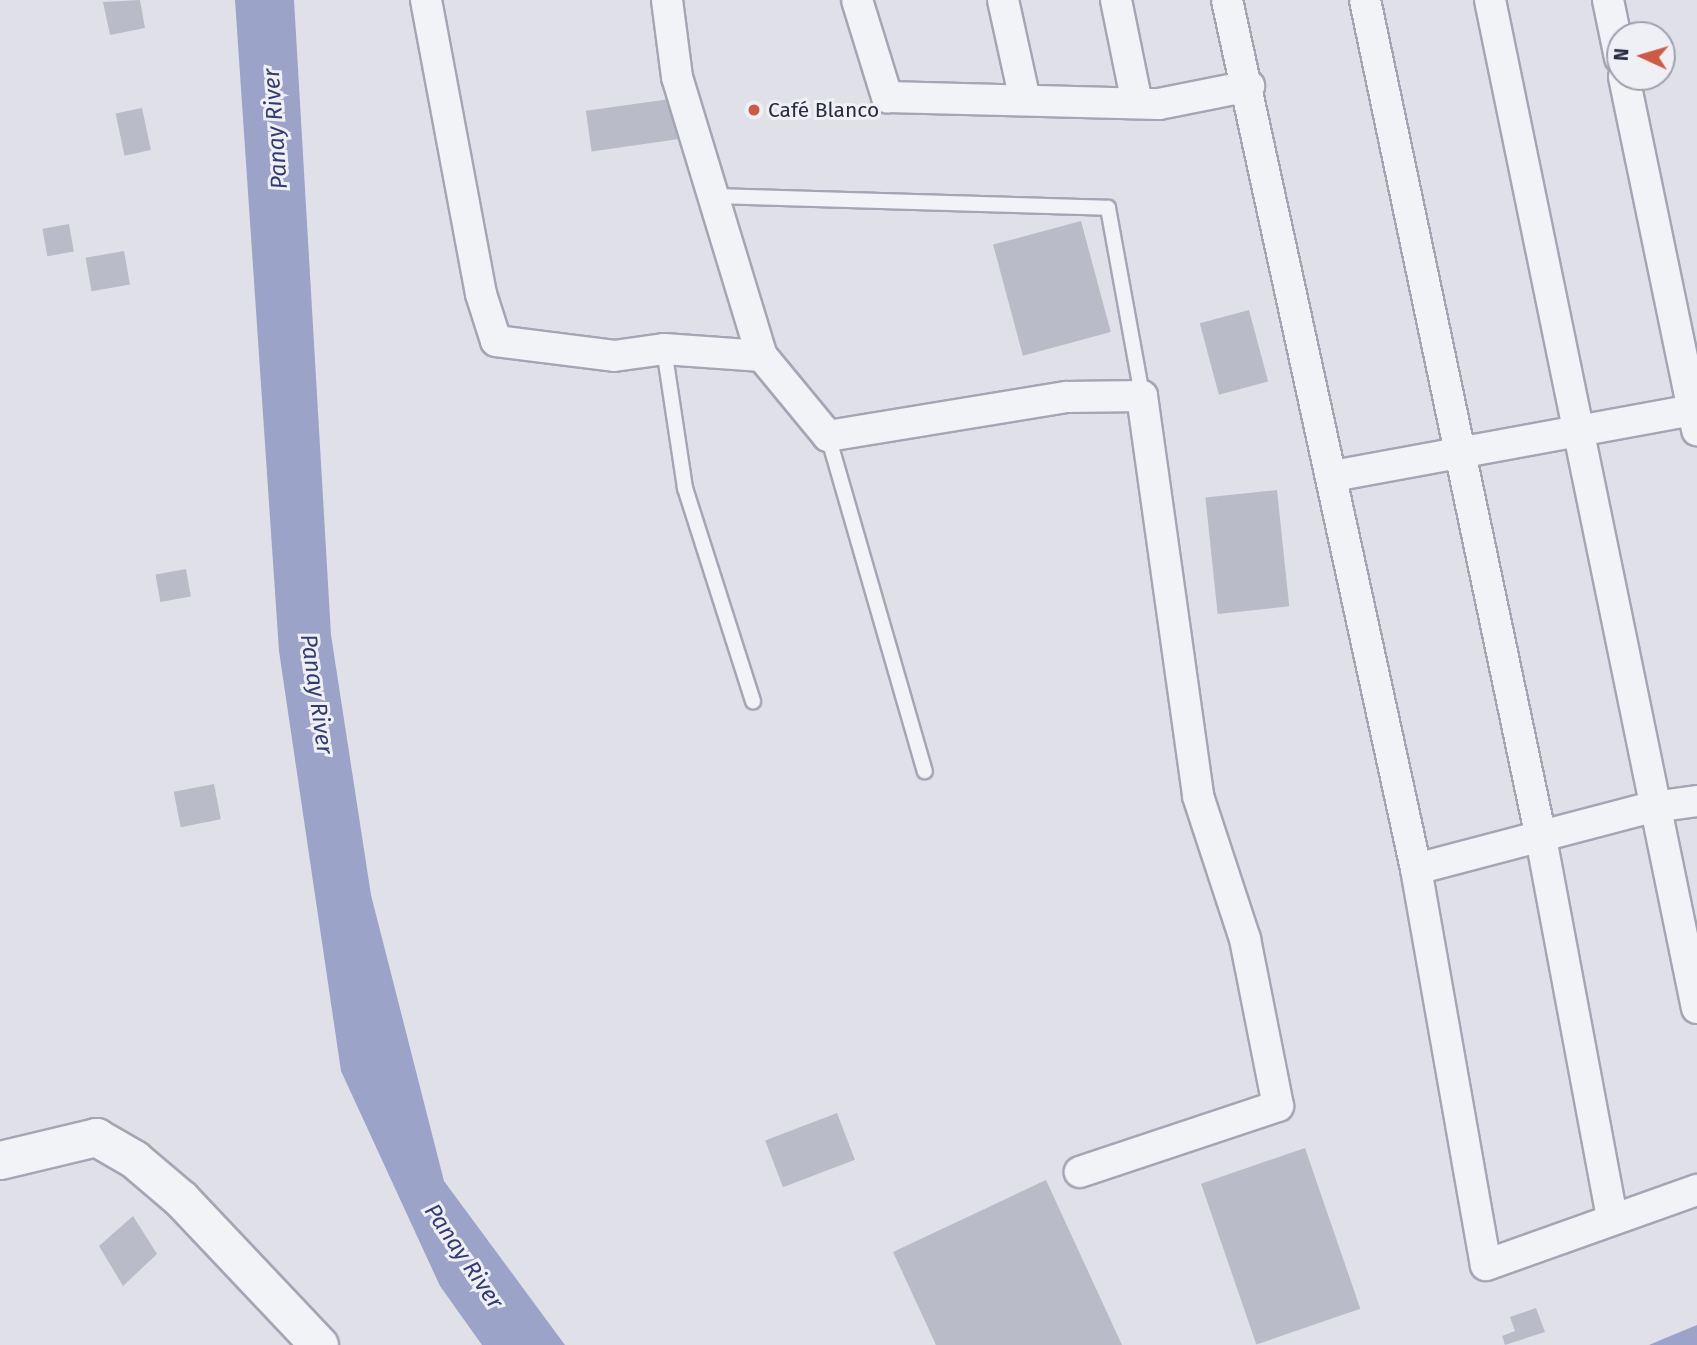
<!DOCTYPE html>
<html>
<head>
<meta charset="utf-8">
<style>
  body { margin:0 }
  #map { position:relative; width:1697px; height:1345px; overflow:hidden; background:#e0e0e9; font-family:"Fira Sans",sans-serif }
  div>[style] { position:absolute }
  .water>* { inset:0; background:#9ba3c9 }
  .building>* { inset:0; background:#babbc9; transform-origin:0 0 }
  .roads { filter:drop-shadow(2px 0 #a5a6b3) drop-shadow(-2px 0 #a5a6b3) drop-shadow(0 2px #a5a6b3) drop-shadow(0 -2px #a5a6b3) }
  .service>* { height:14px; margin:-7px; padding:0 7px; transform-origin:7px; border-radius:7px; background:#f2f3f7 }
  .minor>* { height:30px; margin:-15px; padding:0 15px; transform-origin:15px; border-radius:15px; background:#f2f3f7 }
  .tertiary>* { height:37px; margin:-18.5px; padding:0 18.5px; transform-origin:18.5px; border-radius:18.5px; background:#f2f3f7 }
  .dots>* { width:19px; height:19px; translate:-50% -50%; box-sizing:border-box; border:4px solid #eff0f6; border-radius:50% }
  span { translate:-50% -50%; white-space:nowrap; text-align:center; line-height:1.15; -webkit-text-stroke:6px #eff0f6; paint-order:stroke }
  .poi-label { font-size:21px; color:#282a40 }
  .left { translate:0 -50%; text-align:left }
  .water-label { font-size:23px; color:#323c74; font-style:italic }
  .north { position:absolute; left:1606px; top:21px; width:70px; height:70px; box-sizing:border-box; background:#eff0f6; border:2px solid #9fa1ad; border-radius:50%; rotate:274deg; font-size:19px; font-weight:700; line-height:28px; text-align:center; color:#282a40 }
  .north::after { content:''; display:block; margin:auto; width:24px; height:32px; background:#ce5a44; clip-path:polygon(50% 0,100% 100%,50% 72%,0 100%) }
</style>
</head>
<body>
<div id="map">
  <div class="water">
    <i style="clip-path:polygon(235px 0,294px 0,331px 635px,371px 895px,444px 1181px,565px 1345px,482px 1345px,440px 1286px,341px 1071px,279px 651px)"></i>
    <i style="clip-path:polygon(1697px 1325px,1697px 1345px,1649px 1345px,1663px 1339px)"></i>
  </div>
  <div class="building">
    <i style="clip-path:polygon(140px 0,145px 28px,110px 35px,103px 2px)"></i>
    <i style="left:677px;top:98px;width:41px;height:92px;rotate:82deg"></i>
    <i style="left:142px;top:108px;width:43px;height:27px;rotate:78deg"></i>
    <i style="left:1081px;top:221px;width:115px;height:91px;rotate:75deg"></i>
    <i style="left:69px;top:224px;width:28px;height:27px;rotate:80deg"></i>
    <i style="left:124px;top:251px;width:34px;height:39px;rotate:80deg"></i>
    <i style="left:1249px;top:310px;width:74px;height:51px;rotate:75deg"></i>
    <i style="left:1277px;top:490px;width:117px;height:72px;rotate:84deg"></i>
    <i style="left:186px;top:569px;width:28px;height:31px;rotate:80deg"></i>
    <i style="left:214px;top:784px;width:36px;height:41px;rotate:79deg"></i>
    <i style="left:837px;top:1113px;width:50px;height:77px;rotate:69deg"></i>
    <i style="left:1305px;top:1148px;width:170px;height:110px;rotate:71deg"></i>
    <i style="clip-path:polygon(1046px 1180px,1122px 1345px,936px 1345px,893px 1252px)"></i>
    <i style="clip-path:polygon(133px 1216px,157px 1254px,123px 1286px,99px 1246px)"></i>
    <i style="clip-path:polygon(1536px 1308px,1545px 1332px,1505px 1345px,1502px 1336px,1515px 1331px,1510px 1317px)"></i>
  </div>
  <div class="roads">
    <div class="service">
      <i style="left:713px;top:196px;width:395px;rotate:1.7deg"></i>
      <i style="left:1108px;top:208px;width:191px;rotate:79.7deg"></i>
      <i style="left:664px;top:349px;width:141px;rotate:81.4deg"></i>
      <i style="left:685px;top:488px;width:224px;rotate:72.3deg"></i>
      <i style="left:828px;top:436px;width:349px;rotate:73.9deg"></i>
    </div>
    <div class="minor">
      <i style="left:426px;top:0;width:299px;rotate:79.4deg"></i>
      <i style="left:481px;top:294px;width:49px;rotate:72.3deg"></i>
      <i style="left:496px;top:341px;width:119px;rotate:7.2deg"></i>
      <i style="left:614px;top:356px;width:50px;rotate:-8deg"></i>
      <i style="left:664px;top:349px;width:98px;rotate:4.1deg"></i>
      <i style="left:667px;top:0;width:78px;rotate:82.6deg"></i>
      <i style="left:677px;top:77px;width:292px;rotate:73.1deg"></i>
      <i style="left:762px;top:356px;width:104px;rotate:50.5deg"></i>
      <i style="left:828px;top:436px;width:242px;rotate:-9.3deg"></i>
      <i style="left:1067px;top:397px;width:75px;rotate:-0.8deg"></i>
      <i style="left:1142px;top:396px;width:404px;rotate:82deg"></i>
      <i style="left:1198px;top:796px;width:151px;rotate:71.8deg"></i>
      <i style="left:1245px;top:939px;width:170px;rotate:78.8deg"></i>
      <i style="left:1278px;top:1106px;width:209px;rotate:161.6deg"></i>
      <i style="left:857px;top:0;width:102px;rotate:72.8deg"></i>
      <i style="left:887px;top:97px;width:272px;rotate:1.5deg"></i>
      <i style="left:1159px;top:104px;width:92px;rotate:-11.3deg"></i>
      <i style="left:1003px;top:0;width:102px;rotate:77.6deg"></i>
      <i style="left:1116px;top:0;width:105px;rotate:78.5deg"></i>
      <i style="left:1227px;top:0;width:889px;rotate:77.73deg"></i>
      <i style="left:1416px;top:869px;width:402px;rotate:80deg"></i>
      <i style="left:1486px;top:1265px;width:224px;rotate:-19.6deg"></i>
      <i style="left:1365px;top:0;width:856px;rotate:78.14deg"></i>
      <i style="left:1541px;top:838px;width:388px;rotate:79.4deg"></i>
      <i style="left:1490px;top:0;width:1029px;rotate:78.4deg"></i>
      <i style="left:1608px;top:0;width:59px;rotate:78.3deg"></i>
      <i style="left:1624px;top:77px;width:361px;rotate:78.3deg"></i>
      <i style="left:1333px;top:476px;width:370px;rotate:-10.4deg"></i>
      <i style="left:1416px;top:869px;width:245px;rotate:-14.7deg"></i>
      <i style="left:1653px;top:807px;width:44px;rotate:-7.8deg"></i>
    </div>
    <div class="tertiary">
      <i style="left:0;top:1160px;width:99px;rotate:-13.5deg"></i>
      <i style="left:96px;top:1137px;width:44px;rotate:30.1deg"></i>
      <i style="left:134px;top:1159px;width:62px;rotate:40.4deg"></i>
      <i style="left:181px;top:1199px;width:201px;rotate:46.6deg"></i>
    </div>
  </div>
  <div class="dots">
    <i style="left:754px;top:110px;background:#ce5a44"></i>
  </div>
  <div class="poi-label">
    <span class="left" style="left:768px;top:110px">Café Blanco</span>
  </div>
  <div class="water-label">
    <span style="left:275px;top:129px;rotate:-94deg">Panay River</span>
    <span style="left:317px;top:694px;rotate:82deg">Panay River</span>
    <span style="left:464px;top:1256px;rotate:56deg">Panay River</span>
  </div>
  <div class="north">N</div>
</div>
</body>
</html>
